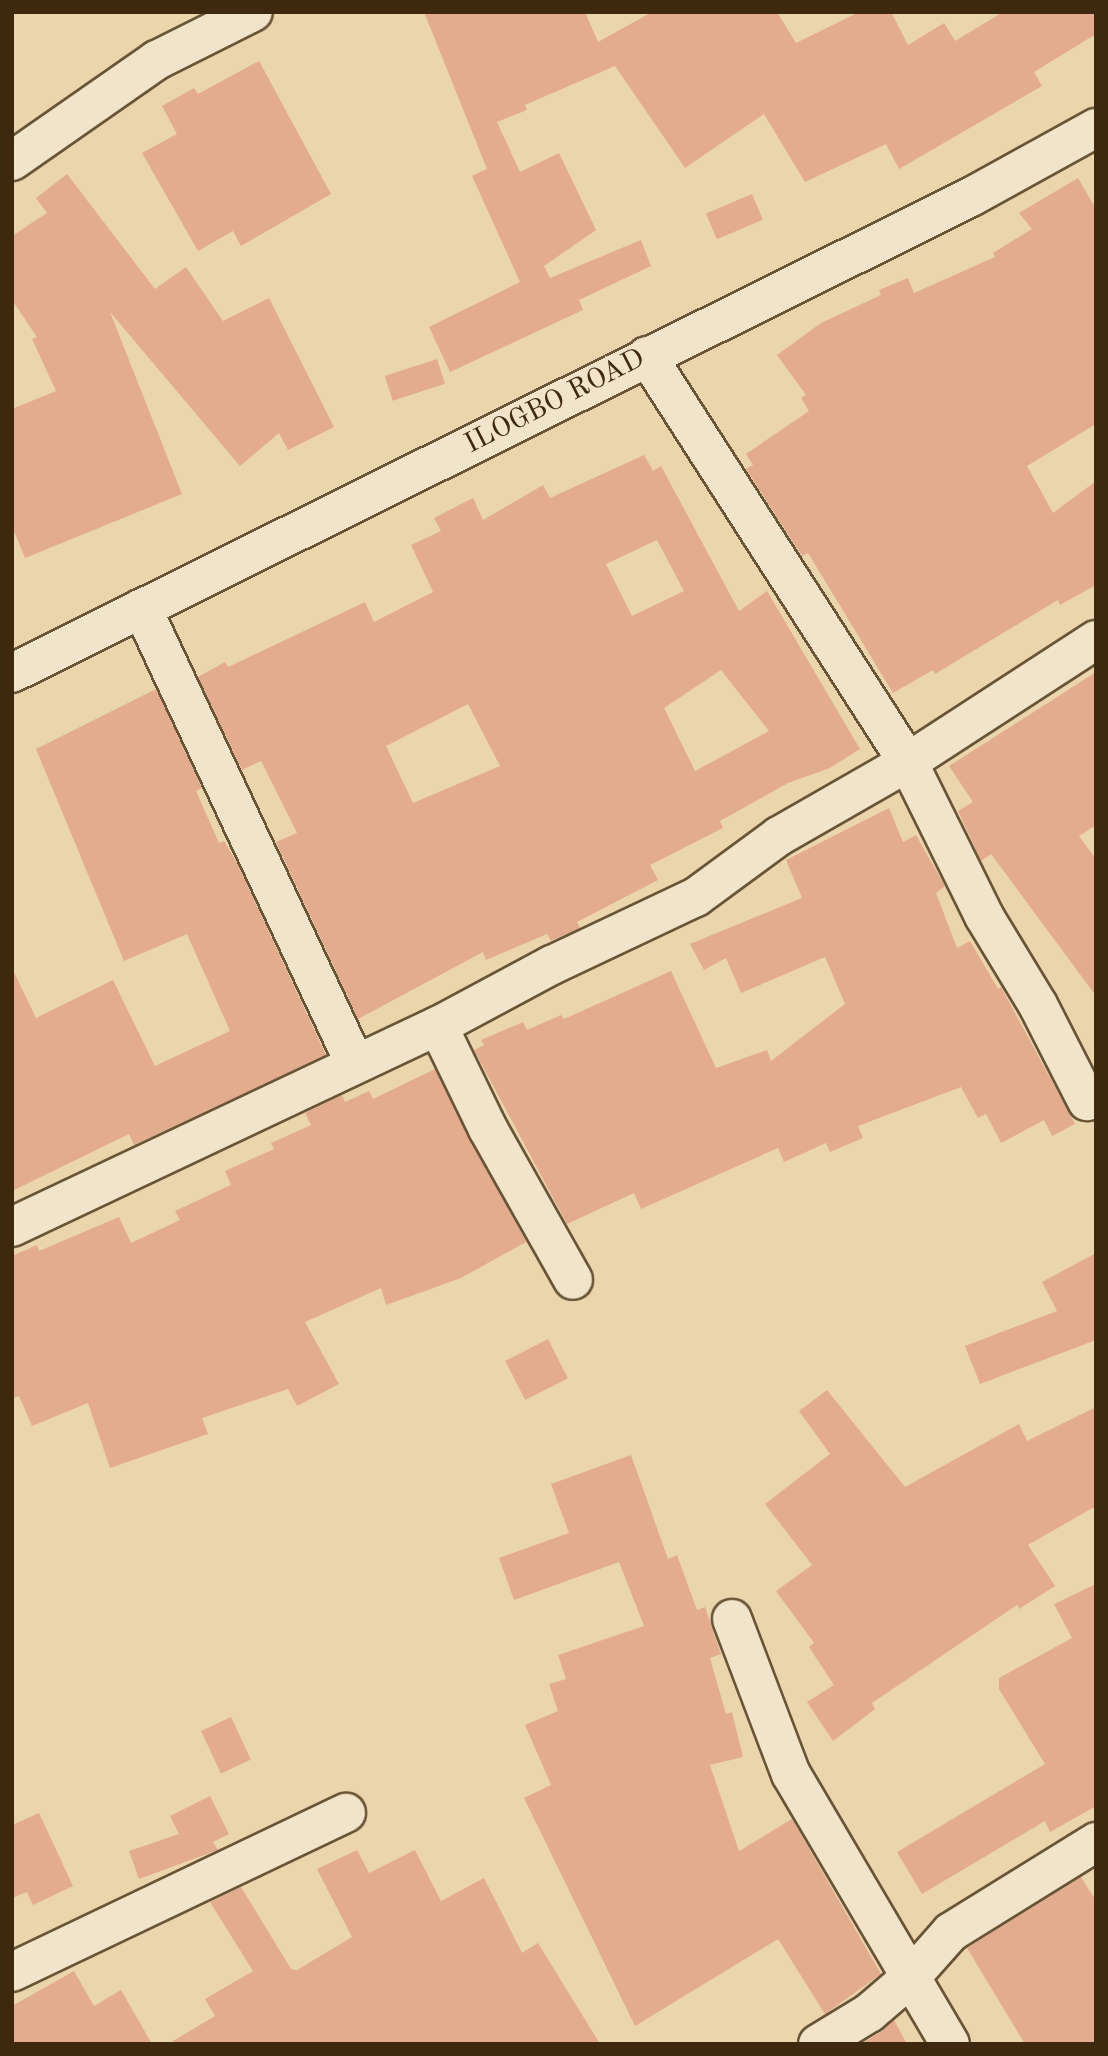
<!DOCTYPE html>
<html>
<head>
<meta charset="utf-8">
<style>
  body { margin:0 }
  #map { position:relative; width:1108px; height:2056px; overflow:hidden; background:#ead5ad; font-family:"Old Standard TT",serif }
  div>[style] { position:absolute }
  .building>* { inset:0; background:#e4ac8f; transform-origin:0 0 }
  .roads { filter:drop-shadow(2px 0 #695436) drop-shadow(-2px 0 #695436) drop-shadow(0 2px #695436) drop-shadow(0 -2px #695436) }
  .minor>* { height:38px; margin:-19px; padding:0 19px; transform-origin:19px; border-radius:19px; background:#f1e4ca }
  .secondary>* { height:38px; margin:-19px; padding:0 19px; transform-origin:19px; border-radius:19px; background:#f1e4ca }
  span { translate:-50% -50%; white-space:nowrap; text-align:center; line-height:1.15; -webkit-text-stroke:7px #f1e4ca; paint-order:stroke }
  .street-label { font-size:28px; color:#3e290f }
  .frame { position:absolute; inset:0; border:14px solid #3e290f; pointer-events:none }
</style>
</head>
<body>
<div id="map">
  <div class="building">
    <i style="clip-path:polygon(424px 12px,585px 12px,598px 42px,652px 12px,777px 12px,796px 43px,859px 12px,891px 12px,908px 45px,944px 23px,955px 41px,1003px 12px,1096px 12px,1096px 34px,1034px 72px,1042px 86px,899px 169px,886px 144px,805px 182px,764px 114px,685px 168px,615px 66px,525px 105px,527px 110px,497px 122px,520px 172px,559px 153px,596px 230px,544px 266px,550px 278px,641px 240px,651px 266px,579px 300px,583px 310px,450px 372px,429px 327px,520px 282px,472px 176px,487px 169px)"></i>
    <i style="clip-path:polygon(259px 61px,331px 194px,241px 246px,233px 231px,198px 251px,142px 153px,177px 134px,162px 106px,194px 88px,198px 94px)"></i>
    <i style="clip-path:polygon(67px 174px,155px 289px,186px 267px,223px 321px,269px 298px,334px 427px,288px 450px,279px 433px,240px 466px,110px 312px,182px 494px,25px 558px,12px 526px,12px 409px,56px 391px,32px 339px,37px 337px,12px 300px,12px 236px,47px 213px,36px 198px)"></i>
    <i style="clip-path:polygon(1078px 178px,1096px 209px,1096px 424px,1027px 466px,1053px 513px,1096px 481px,1096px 585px,1060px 605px,1058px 600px,935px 674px,933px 670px,893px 693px,808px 553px,802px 556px,746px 469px,753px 465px,746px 454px,809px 411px,801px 398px,806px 395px,777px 355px,821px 323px,881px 295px,879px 290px,908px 278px,914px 293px,995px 257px,993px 253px,1032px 229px,1019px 213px)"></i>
    <i style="left:752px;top:194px;width:28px;height:50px;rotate:67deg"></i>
    <i style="left:437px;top:359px;width:26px;height:55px;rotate:72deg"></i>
    <i style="clip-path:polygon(evenodd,644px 455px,653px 471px,661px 466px,739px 611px,767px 591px,860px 749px,830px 768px,788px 783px,720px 821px,723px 828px,650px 865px,658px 880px,577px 922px,580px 928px,551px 941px,547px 934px,486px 960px,483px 952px,358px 1019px,276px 842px,297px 833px,261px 761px,242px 770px,198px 677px,225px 662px,228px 667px,365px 602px,374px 622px,433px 592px,411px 545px,441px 531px,434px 518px,473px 498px,483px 520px,543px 485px,550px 498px,644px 455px,657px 540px,684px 591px,632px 616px,606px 564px,657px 540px,644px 455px,721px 670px,769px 731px,695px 771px,664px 708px,721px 670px,644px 455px,468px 704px,500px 766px,413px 803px,386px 746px,468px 704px)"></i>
    <i style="clip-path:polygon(1096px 672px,1096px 825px,1079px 836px,1096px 859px,1096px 996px,991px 854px,981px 861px,958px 811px,973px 802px,949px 766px)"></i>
    <i style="clip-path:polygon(156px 689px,202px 788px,196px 791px,219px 843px,224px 841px,236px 861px,326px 1055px,134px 1145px,129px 1134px,12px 1191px,12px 968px,36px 1018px,113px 980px,155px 1066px,230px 1031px,187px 934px,124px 961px,36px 749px)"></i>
    <i style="clip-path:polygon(889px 808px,903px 842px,916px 835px,945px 886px,936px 893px,957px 948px,970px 941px,998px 989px,1001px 987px,1075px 1124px,1052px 1136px,1044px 1120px,1001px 1143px,986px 1114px,978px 1118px,961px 1087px,858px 1126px,863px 1138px,830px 1152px,826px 1143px,784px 1162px,778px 1148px,641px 1209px,634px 1193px,567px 1224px,474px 1050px,484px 1045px,481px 1040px,523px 1022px,527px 1030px,561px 1015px,564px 1019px,671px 971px,716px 1068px,767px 1050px,771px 1061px,845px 1004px,825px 957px,741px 993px,726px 958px,704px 970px,690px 944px,802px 898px,786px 860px)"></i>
    <i style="clip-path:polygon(435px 1069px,526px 1242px,461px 1278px,386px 1305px,381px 1288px,305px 1322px,339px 1384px,297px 1406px,288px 1389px,202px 1418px,208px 1434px,110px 1468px,88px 1403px,32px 1426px,19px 1396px,12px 1399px,12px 1256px,37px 1245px,39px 1251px,119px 1217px,131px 1243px,180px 1220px,175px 1211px,231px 1185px,225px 1171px,274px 1149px,271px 1143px,311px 1125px,305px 1113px,342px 1095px,345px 1102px,369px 1091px,373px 1099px)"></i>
    <i style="clip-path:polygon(1096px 1253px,1096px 1340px,980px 1384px,965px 1346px,1057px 1311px,1042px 1282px)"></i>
    <i style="left:548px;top:1339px;width:44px;height:48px;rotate:63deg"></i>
    <i style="clip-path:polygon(827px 1390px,905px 1487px,1019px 1424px,1027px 1441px,1096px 1407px,1096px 1506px,1028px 1545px,1055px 1586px,1019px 1609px,1017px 1605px,872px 1703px,875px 1709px,833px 1741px,807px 1702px,834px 1685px,809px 1647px,814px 1643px,776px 1591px,812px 1565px,765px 1504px,830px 1454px,799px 1411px)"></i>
    <i style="clip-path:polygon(631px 1455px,668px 1559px,677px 1555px,697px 1610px,705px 1607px,721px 1654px,710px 1658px,726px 1714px,732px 1712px,743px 1757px,710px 1765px,739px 1851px,792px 1819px,881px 1974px,825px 2014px,778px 1939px,635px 2026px,524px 1798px,551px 1785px,525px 1725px,558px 1711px,549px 1684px,566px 1679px,558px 1655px,644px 1626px,619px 1562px,514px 1600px,499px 1558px,569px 1533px,551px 1484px)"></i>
    <i style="clip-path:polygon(1096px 1584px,1096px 1806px,1050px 1832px,1045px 1821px,922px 1894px,897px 1852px,1045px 1764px,999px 1689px,999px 1678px,1072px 1638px,1054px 1604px)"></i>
    <i style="left:231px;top:1717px;width:47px;height:33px;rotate:65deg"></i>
    <i style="clip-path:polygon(210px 1796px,229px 1834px,213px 1842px,218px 1850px,139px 1879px,129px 1851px,179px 1834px,170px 1816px)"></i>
    <i style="clip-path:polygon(39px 1813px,73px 1886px,33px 1905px,27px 1892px,12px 1898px,12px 1825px)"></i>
    <i style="clip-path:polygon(357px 1850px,369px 1873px,415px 1850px,441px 1901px,484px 1878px,522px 1953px,538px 1943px,600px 2044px,168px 2044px,215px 2016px,205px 1999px,253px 1971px,210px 1902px,241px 1887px,291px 1969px,297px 1970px,352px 1937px,317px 1869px)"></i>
    <i style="clip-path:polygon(1081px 1877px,1096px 1901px,1096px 2044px,1025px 2044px,967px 1948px)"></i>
    <i style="clip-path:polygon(74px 1971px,94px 2006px,121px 1990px,152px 2044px,12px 2044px,12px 2006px)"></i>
    <i style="clip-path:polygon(894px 2020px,907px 2044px,861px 2044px,881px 2032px)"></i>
  </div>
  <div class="roads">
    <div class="minor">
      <i style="left:12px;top:161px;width:177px;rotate:-34.9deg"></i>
      <i style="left:157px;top:60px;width:107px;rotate:-26.6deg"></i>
      <i style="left:647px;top:356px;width:483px;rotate:57.3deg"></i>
      <i style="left:908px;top:762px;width:172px;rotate:63.7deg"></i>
      <i style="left:984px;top:916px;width:104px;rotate:58.8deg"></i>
      <i style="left:1038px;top:1005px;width:108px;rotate:63deg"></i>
      <i style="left:142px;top:608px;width:503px;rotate:64.96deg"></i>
      <i style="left:438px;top:1026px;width:114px;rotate:64.1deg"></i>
      <i style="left:488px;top:1129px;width:173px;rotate:60.6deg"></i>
      <i style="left:12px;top:1227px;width:471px;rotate:-25.3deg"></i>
      <i style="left:438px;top:1026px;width:129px;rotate:-28.2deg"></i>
      <i style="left:552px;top:965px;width:159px;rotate:-25.3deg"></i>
      <i style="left:696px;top:897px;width:103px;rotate:-36.3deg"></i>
      <i style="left:779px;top:836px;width:149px;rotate:-29.8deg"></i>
      <i style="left:908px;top:762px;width:224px;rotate:-33deg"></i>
      <i style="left:732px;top:1619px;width:166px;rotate:69.2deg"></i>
      <i style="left:791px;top:1774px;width:313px;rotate:59.5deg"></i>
      <i style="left:12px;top:1972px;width:370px;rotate:-25.5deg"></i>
      <i style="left:818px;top:2044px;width:60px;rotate:-31.3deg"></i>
      <i style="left:869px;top:2013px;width:55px;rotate:-40.6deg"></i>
      <i style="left:911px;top:1977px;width:60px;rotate:-48.4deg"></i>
      <i style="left:951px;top:1932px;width:171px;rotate:-31.8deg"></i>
    </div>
    <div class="secondary">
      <i style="left:12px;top:673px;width:1071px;rotate:-26.4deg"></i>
      <i style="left:971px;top:197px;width:143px;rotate:-28.9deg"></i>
    </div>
  </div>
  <div class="street-label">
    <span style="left:555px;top:402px;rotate:-27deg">ILOGBO ROAD</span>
  </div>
  <div class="frame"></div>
</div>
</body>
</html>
